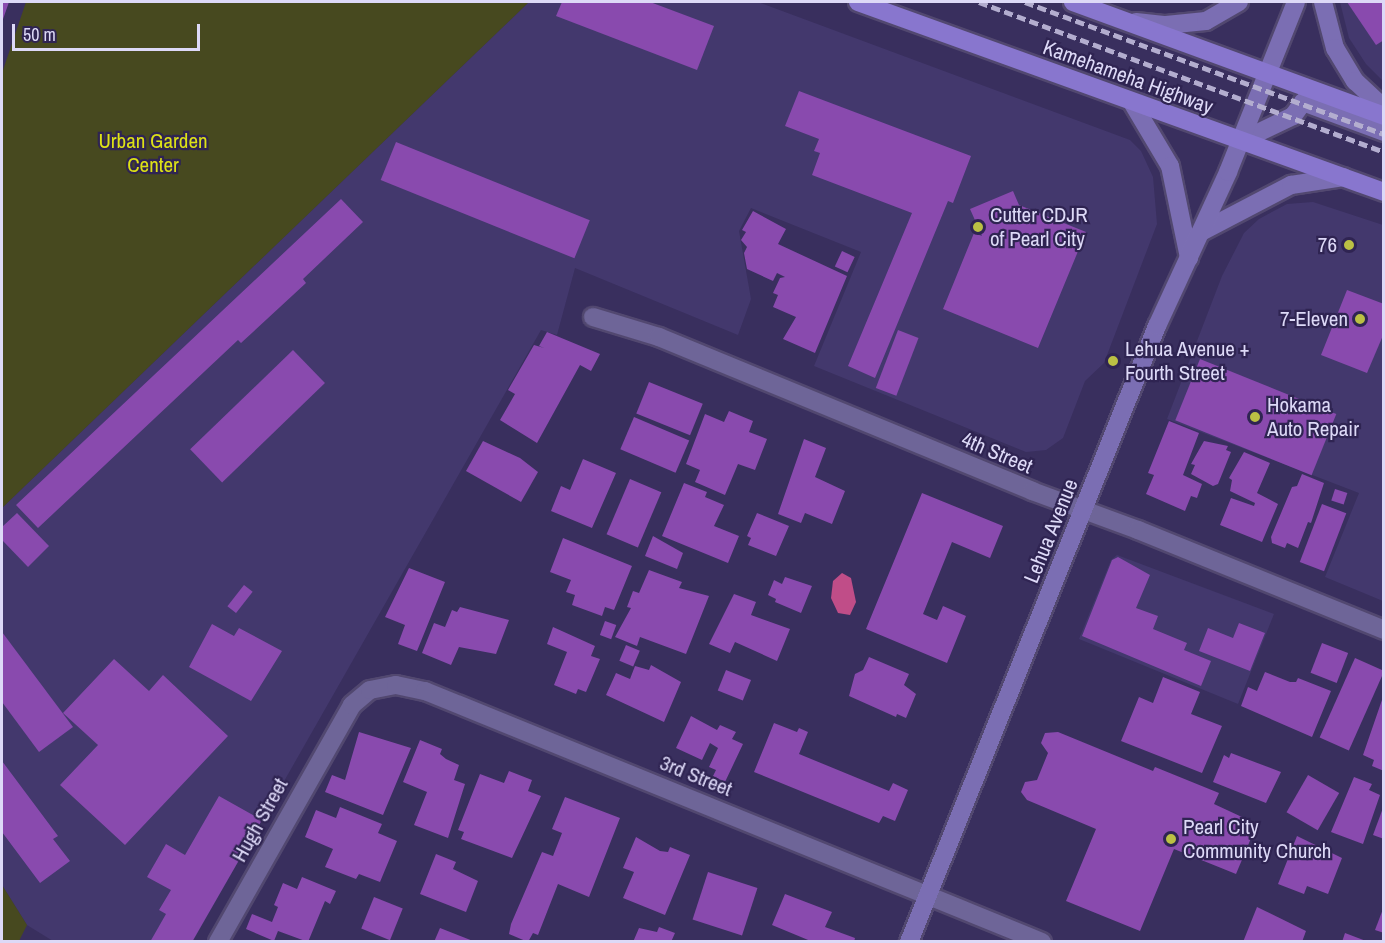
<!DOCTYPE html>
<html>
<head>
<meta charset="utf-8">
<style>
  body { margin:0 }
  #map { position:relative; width:1385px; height:943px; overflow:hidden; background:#392f5e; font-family:"Archivo Narrow",sans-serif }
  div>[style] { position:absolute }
  .built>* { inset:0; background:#43386d }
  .green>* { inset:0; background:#47491f }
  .water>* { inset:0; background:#c04d88 }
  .building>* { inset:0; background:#894aae; transform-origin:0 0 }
  .roads { filter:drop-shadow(2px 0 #524870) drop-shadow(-2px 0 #524870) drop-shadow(0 2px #524870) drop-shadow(0 -2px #524870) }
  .street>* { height:18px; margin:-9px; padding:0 9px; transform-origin:9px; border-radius:9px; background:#6e6598 }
  .secondary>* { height:18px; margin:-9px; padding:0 9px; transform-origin:9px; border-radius:9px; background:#7b6eb3 }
  .primary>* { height:18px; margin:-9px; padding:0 9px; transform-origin:9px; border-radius:9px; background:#8876ce }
  .rail>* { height:4.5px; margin-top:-2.25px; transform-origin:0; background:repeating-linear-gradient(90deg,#b3adcf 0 9px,transparent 0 13.5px) }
  .dots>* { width:16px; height:16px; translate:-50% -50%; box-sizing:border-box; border:3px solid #2f2452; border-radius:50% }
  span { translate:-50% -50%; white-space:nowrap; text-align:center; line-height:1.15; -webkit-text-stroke:4.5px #2f2452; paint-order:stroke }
  .street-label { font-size:21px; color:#ddd9f7 }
  .park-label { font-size:21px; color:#dde216 }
  .poi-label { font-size:21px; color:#ddd9f7 }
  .left { translate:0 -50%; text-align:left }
  .right { translate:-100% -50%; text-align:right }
  .frame { position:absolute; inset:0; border:3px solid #ddd9f7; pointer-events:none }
  .scale { position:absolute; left:12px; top:24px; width:188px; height:27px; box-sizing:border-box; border:3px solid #ddd9f7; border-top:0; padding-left:8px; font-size:18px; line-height:21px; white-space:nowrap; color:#ddd9f7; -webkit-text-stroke:4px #2f2452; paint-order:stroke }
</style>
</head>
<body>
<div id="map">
  <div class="built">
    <i style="clip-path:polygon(529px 2px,758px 2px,1130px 140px,1141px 151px,1153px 177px,1157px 224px,1104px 363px,1085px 381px,1063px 438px,1046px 450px,1026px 452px,814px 366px,861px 252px,751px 208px,739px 231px,751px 299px,738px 335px,575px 268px,557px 335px,541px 330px,193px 941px,53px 941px,27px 925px,2px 885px,2px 508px)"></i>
    <i style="clip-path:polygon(1340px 2px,1383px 2px,1383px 81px,1366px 64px,1349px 38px)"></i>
    <i style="clip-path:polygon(1313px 202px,1383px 225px,1383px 601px,1325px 577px,1359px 493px,1167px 419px,1222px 276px,1244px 233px,1259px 219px,1287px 204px)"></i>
    <i style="clip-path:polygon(1117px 555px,1274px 614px,1238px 704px,1079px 639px,1111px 560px)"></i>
  </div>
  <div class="green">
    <i style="clip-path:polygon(26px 2px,529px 2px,2px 508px,2px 73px)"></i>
    <i style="clip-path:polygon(2px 885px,27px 925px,19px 941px,2px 941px)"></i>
  </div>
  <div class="water">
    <i style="clip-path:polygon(842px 573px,851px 578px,856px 602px,850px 615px,838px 613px,831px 598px,833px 581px)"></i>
  </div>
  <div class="building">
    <i style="clip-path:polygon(2px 2px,9px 2px,2px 22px)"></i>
    <i style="clip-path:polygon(562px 2px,650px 2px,714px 26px,697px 70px,556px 16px)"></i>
    <i style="clip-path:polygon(1347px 2px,1384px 2px,1384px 40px,1376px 45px)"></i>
    <i style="clip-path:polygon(799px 91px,971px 156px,953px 203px,948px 201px,875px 378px,848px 366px,912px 213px,812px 175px,820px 153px,814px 151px,819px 139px,785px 126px)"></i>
    <i style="left:396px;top:142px;width:209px;height:41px;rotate:22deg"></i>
    <i style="clip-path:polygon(1013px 191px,1019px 205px,1086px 232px,1038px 348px,943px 309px,974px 233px,982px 236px,970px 209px)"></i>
    <i style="clip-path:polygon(341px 199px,363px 222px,303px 279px,306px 283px,241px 343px,238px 340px,38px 528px,16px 505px)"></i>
    <i style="clip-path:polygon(753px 211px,786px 229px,778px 244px,847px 276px,815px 353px,783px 339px,796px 317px,773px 307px,778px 295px,773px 293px,780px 278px,785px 277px,777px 273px,773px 281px,747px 269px,744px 253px,747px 247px,741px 240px,746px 232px,742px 230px)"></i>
    <i style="left:842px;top:251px;width:14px;height:17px;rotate:25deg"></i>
    <i style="clip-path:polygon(1347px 290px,1384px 304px,1384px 333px,1367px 373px,1321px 355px)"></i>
    <i style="left:898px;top:330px;width:22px;height:62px;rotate:21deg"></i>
    <i style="clip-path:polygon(547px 332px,600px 354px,591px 371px,580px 365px,537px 443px,500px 420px,515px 394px,508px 390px,534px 345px,544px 348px,539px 346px)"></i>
    <i style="left:293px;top:350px;width:46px;height:143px;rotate:46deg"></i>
    <i style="left:1200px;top:359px;width:147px;height:66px;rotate:22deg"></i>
    <i style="left:649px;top:382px;width:58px;height:34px;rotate:22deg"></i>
    <i style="clip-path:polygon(729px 411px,753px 421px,749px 432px,767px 439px,755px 470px,738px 464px,725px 495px,695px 482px,700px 470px,686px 464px,705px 414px,724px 422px)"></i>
    <i style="left:634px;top:417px;width:60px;height:35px;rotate:23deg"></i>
    <i style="clip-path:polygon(1169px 421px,1199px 433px,1183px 475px,1202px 484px,1197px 498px,1191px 496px,1185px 511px,1146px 494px,1154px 475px,1148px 473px)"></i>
    <i style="clip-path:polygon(804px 439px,826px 448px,815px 477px,845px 491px,832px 524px,805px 513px,801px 523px,778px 514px)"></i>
    <i style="clip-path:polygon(483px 441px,520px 458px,538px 472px,521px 502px,466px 471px)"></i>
    <i style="clip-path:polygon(1204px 441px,1228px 446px,1226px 450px,1231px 452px,1218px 484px,1213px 486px,1191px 474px,1195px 465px,1191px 464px)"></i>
    <i style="clip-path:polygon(1244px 452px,1270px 463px,1257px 493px,1278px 504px,1262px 542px,1220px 525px,1231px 498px,1254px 506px,1255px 503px,1230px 491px,1232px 480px,1229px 478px)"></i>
    <i style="clip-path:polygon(583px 459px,616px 473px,592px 528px,551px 511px,561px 486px,570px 490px)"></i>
    <i style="clip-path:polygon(1302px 474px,1324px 483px,1311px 523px,1308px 522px,1298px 548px,1287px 543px,1285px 548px,1272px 543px,1271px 537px,1292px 487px,1297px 486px)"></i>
    <i style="left:630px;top:479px;width:34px;height:60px;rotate:23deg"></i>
    <i style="clip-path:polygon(684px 483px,707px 492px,705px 497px,724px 505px,714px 526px,739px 536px,728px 563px,662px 536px)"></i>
    <i style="left:1335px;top:489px;width:13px;height:12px;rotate:18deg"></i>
    <i style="clip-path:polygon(922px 493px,1003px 526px,990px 558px,952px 542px,923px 614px,937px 620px,943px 606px,966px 616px,947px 663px,866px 629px)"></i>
    <i style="left:1322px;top:504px;width:26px;height:62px;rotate:21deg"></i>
    <i style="clip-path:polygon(17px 513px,49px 546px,28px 567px,2px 540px,2px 527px)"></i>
    <i style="clip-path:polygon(757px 513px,789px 526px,776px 556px,748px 545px,751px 538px,747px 536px)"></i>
    <i style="clip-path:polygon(653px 536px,683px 553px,677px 569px,645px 556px)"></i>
    <i style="clip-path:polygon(563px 538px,632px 566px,614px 610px,605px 607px,602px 616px,572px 605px,575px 595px,566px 592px,571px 580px,550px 572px)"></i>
    <i style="clip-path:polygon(1118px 557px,1150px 575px,1136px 608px,1158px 616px,1153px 629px,1187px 643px,1184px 650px,1211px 661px,1201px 686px,1082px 636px,1112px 560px)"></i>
    <i style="clip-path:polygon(409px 568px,445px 582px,417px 651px,398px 644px,405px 625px,385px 617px)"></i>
    <i style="clip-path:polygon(649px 570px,682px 582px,679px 588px,709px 596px,686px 654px,640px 637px,637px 646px,615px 637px,631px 608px,627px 607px,633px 591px,639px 593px)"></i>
    <i style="clip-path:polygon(785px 577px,812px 586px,801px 613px,775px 602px,776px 599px,768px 595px,774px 580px,782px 584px)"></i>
    <i style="left:244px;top:585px;width:11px;height:27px;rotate:38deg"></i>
    <i style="clip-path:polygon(734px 594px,756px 602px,751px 615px,790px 629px,777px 661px,735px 642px,730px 653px,709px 644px)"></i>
    <i style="clip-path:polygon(460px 607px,509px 620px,496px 654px,459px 647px,451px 665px,422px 653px,434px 623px,445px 627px,452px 610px,457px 612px)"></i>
    <i style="left:605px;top:621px;width:12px;height:15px;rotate:20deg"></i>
    <i style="clip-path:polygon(1239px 623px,1265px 633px,1250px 671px,1199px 651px,1208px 628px,1233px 638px)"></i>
    <i style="clip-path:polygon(212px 624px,234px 636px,239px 628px,282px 651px,251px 701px,189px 667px)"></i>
    <i style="clip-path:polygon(553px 627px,595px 646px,591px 656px,600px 659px,586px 692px,578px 689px,576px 694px,554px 685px,567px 652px,547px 644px)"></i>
    <i style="clip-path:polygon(2px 632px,73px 727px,39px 752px,2px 702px)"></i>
    <i style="left:1322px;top:643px;width:28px;height:32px;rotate:21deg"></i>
    <i style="left:626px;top:645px;width:15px;height:17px;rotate:23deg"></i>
    <i style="clip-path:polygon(869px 657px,909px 674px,904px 685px,916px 694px,906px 718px,897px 714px,896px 717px,849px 696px,855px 674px,863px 670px)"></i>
    <i style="left:1355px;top:658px;width:32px;height:87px;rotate:24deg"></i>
    <i style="clip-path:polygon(114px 659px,149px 691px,163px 675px,228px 736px,125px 845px,60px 785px,98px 745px,63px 713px)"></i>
    <i style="clip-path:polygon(651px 665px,681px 682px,664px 722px,606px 695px,616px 673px,630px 679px,635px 666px,649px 670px)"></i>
    <i style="left:726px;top:670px;width:27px;height:22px;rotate:22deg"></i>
    <i style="clip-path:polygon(1265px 672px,1290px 682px,1296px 682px,1298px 678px,1331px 691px,1312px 737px,1241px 706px,1248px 687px,1257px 691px)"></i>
    <i style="clip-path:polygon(1163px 677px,1200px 692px,1191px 714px,1222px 726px,1202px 773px,1121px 741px,1139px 697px,1153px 703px)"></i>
    <i style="clip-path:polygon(1383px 697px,1384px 697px,1384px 771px,1372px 766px,1374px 760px,1363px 755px)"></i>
    <i style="clip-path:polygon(691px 716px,717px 730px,720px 725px,736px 732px,732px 739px,743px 744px,725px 782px,713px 776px,716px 770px,709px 767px,718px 748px,710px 743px,702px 760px,676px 748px)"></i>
    <i style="clip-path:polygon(774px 723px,797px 732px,799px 728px,808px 732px,799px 754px,889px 791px,893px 783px,908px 790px,895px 821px,883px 816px,879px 823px,754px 772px)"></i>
    <i style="clip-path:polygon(359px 732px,411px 748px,383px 815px,325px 792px,332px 775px,345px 780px)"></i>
    <i style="clip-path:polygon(1058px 732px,1153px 771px,1155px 767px,1219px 793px,1214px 804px,1257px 824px,1236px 874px,1174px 849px,1140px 931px,1066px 901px,1096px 829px,1027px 800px,1021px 792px,1025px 782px,1037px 780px,1048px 753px,1041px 743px,1045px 733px)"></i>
    <i style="clip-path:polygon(420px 740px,442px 749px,440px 754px,446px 759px,459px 765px,454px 780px,465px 784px,448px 838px,414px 825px,427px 792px,403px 782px)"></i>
    <i style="clip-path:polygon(1231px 753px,1281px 772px,1266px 803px,1213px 782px,1224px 755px,1229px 758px)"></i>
    <i style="clip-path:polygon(2px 761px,58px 836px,53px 839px,70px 861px,40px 883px,2px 832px)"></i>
    <i style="clip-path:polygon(509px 771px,532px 780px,528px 791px,541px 796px,512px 858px,461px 839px,464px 832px,458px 830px,480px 774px,504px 783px)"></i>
    <i style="left:1308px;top:775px;width:36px;height:43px;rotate:30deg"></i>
    <i style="clip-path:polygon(1354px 777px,1372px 784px,1369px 790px,1380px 795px,1363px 844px,1331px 832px)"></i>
    <i style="clip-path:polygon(219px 796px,262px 820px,192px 942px,150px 942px,166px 914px,159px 910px,171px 890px,147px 877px,166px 844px,185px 855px)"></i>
    <i style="clip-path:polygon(565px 797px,620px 818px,589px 897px,558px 884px,538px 935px,533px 933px,528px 942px,509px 934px,511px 924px,542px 852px,553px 856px,562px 833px,552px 829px)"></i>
    <i style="clip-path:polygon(340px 807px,382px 824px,378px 833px,397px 841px,380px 882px,359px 874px,356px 879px,325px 867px,333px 849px,305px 837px,316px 810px,336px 818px)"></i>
    <i style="clip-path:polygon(1383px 808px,1384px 808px,1384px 839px,1373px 835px)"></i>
    <i style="clip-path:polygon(1297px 836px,1342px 858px,1328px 894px,1307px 886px,1304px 894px,1278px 884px)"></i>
    <i style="clip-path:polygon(636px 837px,660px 851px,668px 852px,670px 847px,690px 855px,665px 915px,623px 898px,634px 872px,623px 868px)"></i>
    <i style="clip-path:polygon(436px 854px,456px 862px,453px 869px,478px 881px,466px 912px,420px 894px)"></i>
    <i style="left:708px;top:872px;width:52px;height:50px;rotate:18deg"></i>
    <i style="clip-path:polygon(302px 877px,336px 891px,330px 904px,325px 901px,308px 942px,278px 931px,274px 941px,246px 929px,252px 914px,272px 922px,278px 907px,274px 905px,283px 883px,297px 889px)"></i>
    <i style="clip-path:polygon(785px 894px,832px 912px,825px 927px,855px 938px,854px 942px,813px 942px,772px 925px)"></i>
    <i style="left:374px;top:897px;width:31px;height:34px;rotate:22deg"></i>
    <i style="clip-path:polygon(1257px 907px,1306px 931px,1302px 942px,1243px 942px)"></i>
    <i style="clip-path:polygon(1383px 909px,1384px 909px,1384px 933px,1375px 930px)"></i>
    <i style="clip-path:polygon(659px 927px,675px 933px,671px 942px,633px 942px,639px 928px,657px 932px)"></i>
    <i style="clip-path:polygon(440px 928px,473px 941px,473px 942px,434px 942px)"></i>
    <i style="clip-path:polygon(1345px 933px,1366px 941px,1366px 942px,1342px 942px)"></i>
  </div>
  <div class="roads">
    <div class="street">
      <i style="left:593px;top:317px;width:69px;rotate:16.9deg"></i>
      <i style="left:659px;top:337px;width:404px;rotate:22.4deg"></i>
      <i style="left:1032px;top:491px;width:113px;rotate:20.2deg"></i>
      <i style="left:1138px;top:530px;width:266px;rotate:22.1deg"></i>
      <i style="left:218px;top:942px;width:272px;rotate:-60.5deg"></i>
      <i style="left:352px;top:705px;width:23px;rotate:-40deg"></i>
      <i style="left:370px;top:690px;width:26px;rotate:-11deg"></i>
      <i style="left:396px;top:685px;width:30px;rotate:12deg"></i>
      <i style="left:425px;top:691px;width:666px;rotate:22.14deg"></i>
    </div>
    <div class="secondary">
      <i style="left:1323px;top:2px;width:48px;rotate:75.4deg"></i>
      <i style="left:1335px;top:48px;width:39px;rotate:59deg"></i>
      <i style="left:1355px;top:81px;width:40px;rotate:43deg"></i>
      <i style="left:1136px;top:22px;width:30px;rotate:6deg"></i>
      <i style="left:1166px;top:25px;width:40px;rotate:-5.7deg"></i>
      <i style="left:1206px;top:21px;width:38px;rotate:-30deg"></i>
      <i style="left:1133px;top:104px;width:72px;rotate:59.2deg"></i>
      <i style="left:1170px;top:166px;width:94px;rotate:78.3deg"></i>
      <i style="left:1241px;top:141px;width:58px;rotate:-25.7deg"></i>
      <i style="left:1293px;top:116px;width:17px;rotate:-54deg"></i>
      <i style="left:1303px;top:102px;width:86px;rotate:20.3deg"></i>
      <i style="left:1201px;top:232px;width:102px;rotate:-27.6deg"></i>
      <i style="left:1291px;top:185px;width:53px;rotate:-8.7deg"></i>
      <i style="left:909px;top:942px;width:664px;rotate:-68.07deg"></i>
      <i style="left:1157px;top:326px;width:170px;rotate:-65.2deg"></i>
      <i style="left:1228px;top:172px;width:183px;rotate:-68.2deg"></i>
    </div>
    <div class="primary">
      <i style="left:858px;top:2px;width:559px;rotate:19.86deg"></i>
      <i style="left:1073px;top:2px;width:331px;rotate:20.1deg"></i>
    </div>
  </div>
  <div class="rail">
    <i style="left:979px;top:2px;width:432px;rotate:20.3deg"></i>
    <i style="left:1025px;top:2px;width:382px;rotate:20.2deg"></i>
  </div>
  <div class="dots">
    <i style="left:978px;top:227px;background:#bbc044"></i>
    <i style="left:1349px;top:245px;background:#bbc044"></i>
    <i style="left:1360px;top:319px;background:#bbc044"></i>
    <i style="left:1113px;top:361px;background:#bbc044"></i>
    <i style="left:1255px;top:417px;background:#bbc044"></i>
    <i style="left:1171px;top:839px;background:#bbc044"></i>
  </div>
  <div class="street-label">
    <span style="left:1128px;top:77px;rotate:20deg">Kamehameha Highway</span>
    <span style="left:997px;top:453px;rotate:23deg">4th Street</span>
    <span style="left:1051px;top:531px;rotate:-68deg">Lehua Avenue</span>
    <span style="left:696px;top:776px;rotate:22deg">3rd Street</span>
    <span style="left:260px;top:820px;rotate:-61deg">Hugh Street</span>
  </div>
  <div class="park-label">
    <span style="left:153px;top:153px">Urban Garden<br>Center</span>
  </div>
  <div class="poi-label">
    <span class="left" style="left:990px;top:227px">Cutter CDJR<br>of Pearl City</span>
    <span class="right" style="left:1337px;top:245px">76</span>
    <span class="right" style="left:1348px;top:319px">7-Eleven</span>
    <span class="left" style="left:1125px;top:361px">Lehua Avenue +<br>Fourth Street</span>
    <span class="left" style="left:1267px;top:417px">Hokama<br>Auto Repair</span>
    <span class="left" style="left:1183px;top:839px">Pearl City<br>Community Church</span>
  </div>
  <div class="frame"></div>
  <div class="scale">50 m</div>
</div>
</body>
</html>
